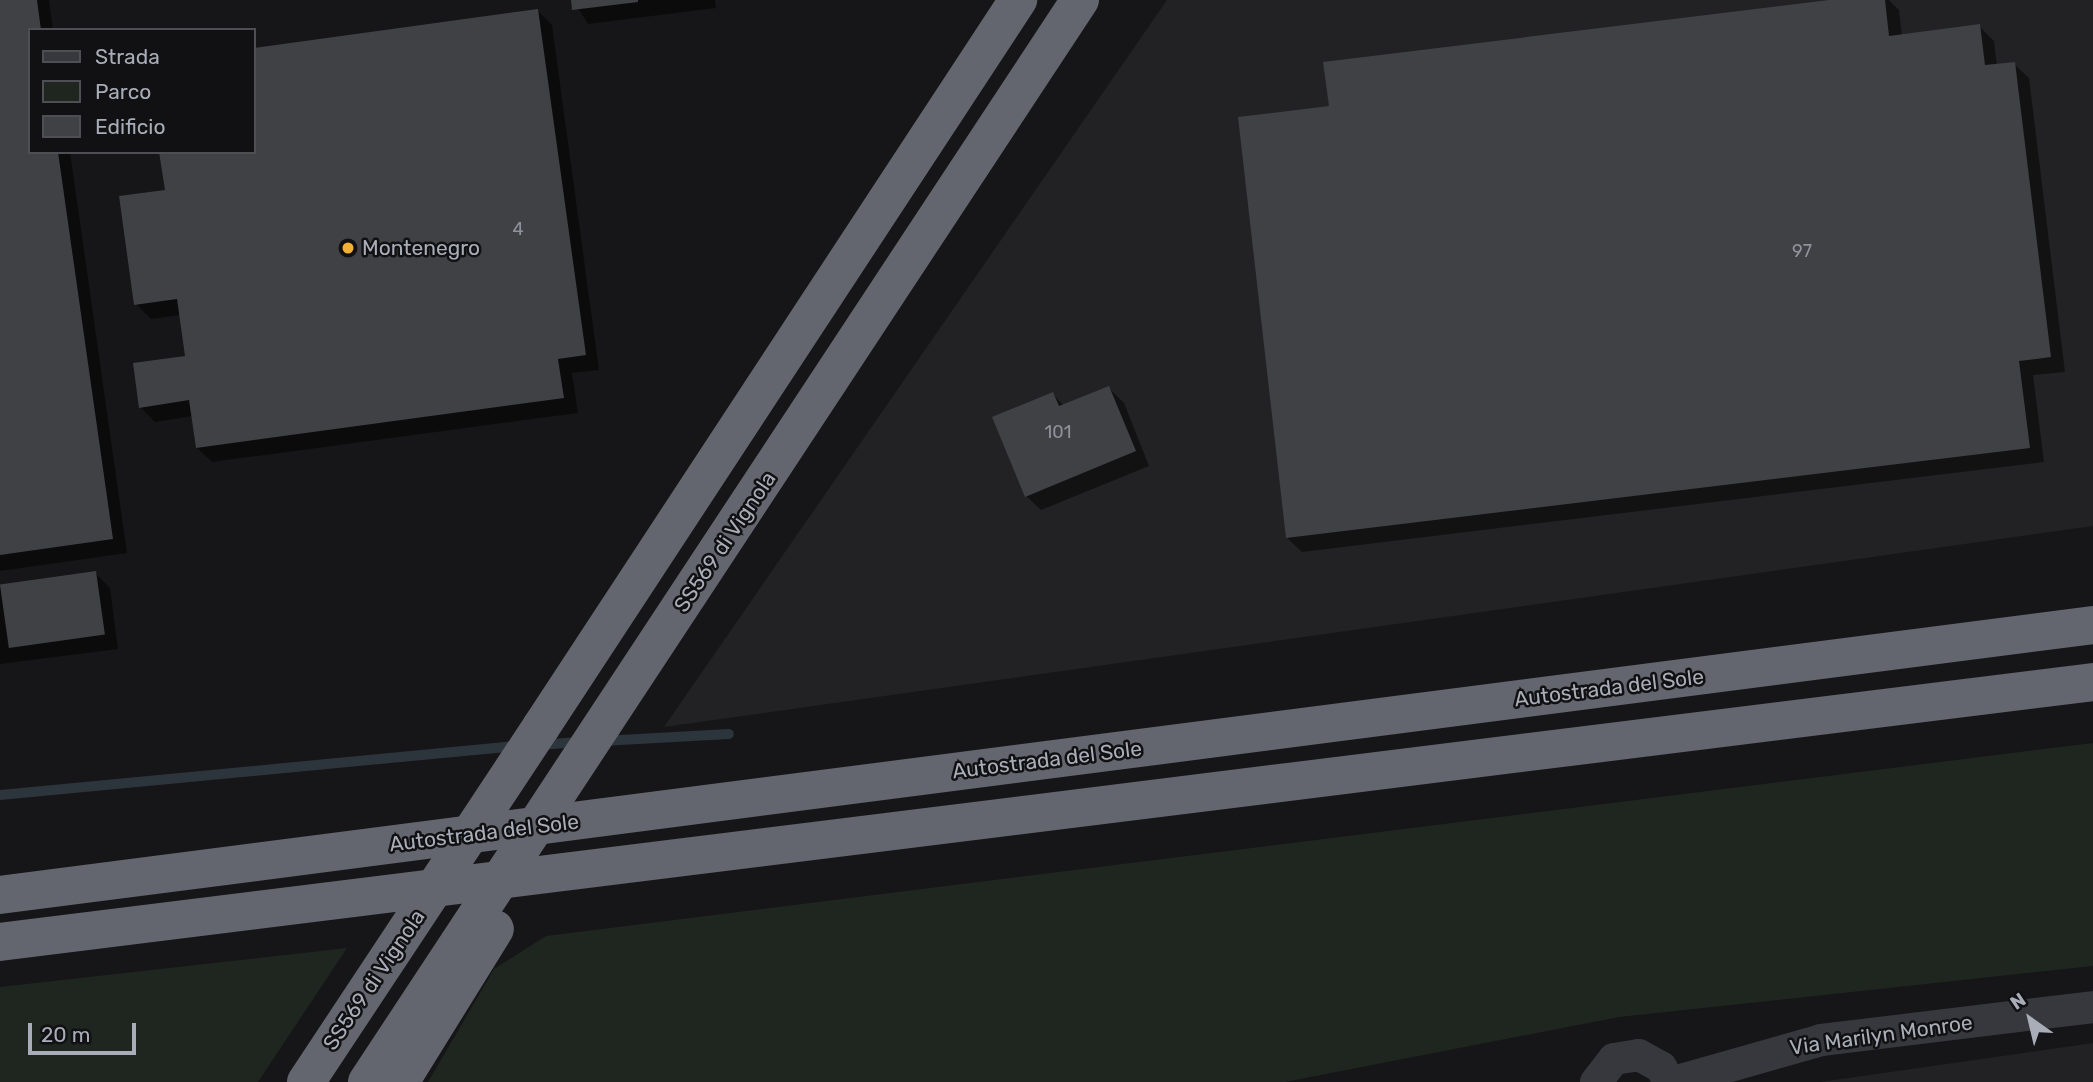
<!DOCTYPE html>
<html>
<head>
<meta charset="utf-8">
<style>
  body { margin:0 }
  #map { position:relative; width:2093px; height:1082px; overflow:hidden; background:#161618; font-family:Rubik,sans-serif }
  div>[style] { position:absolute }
  .built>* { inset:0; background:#222225 }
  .green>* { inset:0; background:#1e261f }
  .shadow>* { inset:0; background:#0007 }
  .stream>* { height:10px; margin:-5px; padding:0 5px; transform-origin:5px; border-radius:5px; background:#2c353c }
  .building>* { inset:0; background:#404145; transform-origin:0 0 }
  .street>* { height:32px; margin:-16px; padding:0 16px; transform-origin:16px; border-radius:16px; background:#37383d }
  .highway>* { height:38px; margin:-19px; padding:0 19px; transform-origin:19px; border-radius:19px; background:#63666e }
  .highway-bridge>* { height:38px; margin:-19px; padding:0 19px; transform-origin:19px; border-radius:19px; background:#63666e }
  .dots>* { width:19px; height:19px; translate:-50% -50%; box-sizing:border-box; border:4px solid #111113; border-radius:50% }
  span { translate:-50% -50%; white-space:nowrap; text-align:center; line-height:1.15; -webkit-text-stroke:5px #111113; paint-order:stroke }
  .number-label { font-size:18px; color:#8e929b }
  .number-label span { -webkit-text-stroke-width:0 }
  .poi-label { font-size:21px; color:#a8adb8 }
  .left { translate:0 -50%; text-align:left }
  .street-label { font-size:21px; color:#a8adb8 }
  .legend { position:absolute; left:28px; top:28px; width:228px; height:126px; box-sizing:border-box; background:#111113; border:2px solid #4d4f55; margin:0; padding:9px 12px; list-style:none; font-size:21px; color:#a8adb8 }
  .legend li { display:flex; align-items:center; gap:14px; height:35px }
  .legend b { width:35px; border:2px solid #4d4f55 }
  .north { position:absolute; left:1995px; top:984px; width:70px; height:70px; -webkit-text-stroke:5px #111113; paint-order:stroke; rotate:326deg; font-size:19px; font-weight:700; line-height:28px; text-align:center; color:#a8adb8 }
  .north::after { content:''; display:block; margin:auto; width:24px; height:32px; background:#a8adb8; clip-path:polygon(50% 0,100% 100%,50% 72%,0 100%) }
  .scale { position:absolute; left:28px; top:1023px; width:108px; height:32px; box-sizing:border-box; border:4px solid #a8adb8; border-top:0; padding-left:9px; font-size:21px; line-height:24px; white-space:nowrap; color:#a8adb8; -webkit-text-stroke:5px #111113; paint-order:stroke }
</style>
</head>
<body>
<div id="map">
  <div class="built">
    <i style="clip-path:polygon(1167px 0,2093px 0,2093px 526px,664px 727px)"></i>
    <i style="clip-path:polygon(2093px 1043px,2093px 1082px,1820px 1082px)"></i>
  </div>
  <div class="green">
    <i style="clip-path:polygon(2093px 743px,2093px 966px,1619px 1017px,1285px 1082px,428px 1082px,494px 969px,546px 936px)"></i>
    <i style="clip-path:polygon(347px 948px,258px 1082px,0 1082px,0 987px)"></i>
  </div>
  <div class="shadow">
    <i style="clip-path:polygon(0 0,49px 0,53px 30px,30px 30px,30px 152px,70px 152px,127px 553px,0 571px)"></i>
    <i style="clip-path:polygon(573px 0,715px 0,716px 8px,588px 24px)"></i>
    <i style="clip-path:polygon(1843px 0,1889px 0,1899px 10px,1902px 36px,1979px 26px,1994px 41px,1997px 66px,2014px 64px,2029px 78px,2065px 372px,2033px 375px,2044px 462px,1302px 552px,1287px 538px,1331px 107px)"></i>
    <i style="clip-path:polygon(537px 10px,552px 25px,599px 370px,572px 373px,578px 413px,212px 462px,197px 448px,193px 416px,155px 422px,140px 407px,187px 357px,181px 315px,151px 319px,136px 304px,167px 192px,254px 152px,254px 49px)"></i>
    <i style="clip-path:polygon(1109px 388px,1124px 403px,1149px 466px,1041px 510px,1026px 496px,1053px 394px,1064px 406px)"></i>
    <i style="clip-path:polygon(95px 573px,110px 588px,118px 649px,0 664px,0 586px)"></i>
  </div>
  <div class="stream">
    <i style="left:602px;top:741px;width:127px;rotate:-3.2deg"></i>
    <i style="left:539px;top:745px;width:40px;rotate:-4.3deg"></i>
    <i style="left:0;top:795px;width:518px;rotate:-5.42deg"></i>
  </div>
  <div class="building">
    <i style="clip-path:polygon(0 0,37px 0,41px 30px,30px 30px,30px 152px,58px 152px,113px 539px,0 555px)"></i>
    <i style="clip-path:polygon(571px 0,638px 0,638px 2px,572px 10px)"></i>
    <i style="clip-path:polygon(1829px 0,1885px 0,1889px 36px,1980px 24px,1985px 65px,2015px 62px,2051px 357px,2019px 361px,2030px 448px,1286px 538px,1238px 117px,1329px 106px,1323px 62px)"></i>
    <i style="clip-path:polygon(538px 9px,586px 355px,558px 359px,564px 398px,196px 448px,189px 400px,139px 408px,133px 363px,185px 356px,177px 299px,134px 305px,119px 196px,165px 190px,159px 152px,254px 152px,254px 48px)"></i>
    <i style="clip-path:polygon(1109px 386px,1136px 451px,1025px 497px,992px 417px,1053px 392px,1059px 406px)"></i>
    <i style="left:96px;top:571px;width:64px;height:97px;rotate:82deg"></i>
  </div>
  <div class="street">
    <i style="left:1596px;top:1082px;width:29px;rotate:-52deg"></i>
    <i style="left:1614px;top:1059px;width:25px;rotate:-9deg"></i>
    <i style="left:1639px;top:1055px;width:25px;rotate:29deg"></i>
    <i style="left:1661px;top:1067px;width:17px;rotate:62deg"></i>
    <i style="left:1674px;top:1082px;width:153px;rotate:-15.9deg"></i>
    <i style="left:1821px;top:1040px;width:274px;rotate:-6.9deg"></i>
  </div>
  <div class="highway">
    <i style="left:541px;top:727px;width:870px;rotate:-56.73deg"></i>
    <i style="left:0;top:895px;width:2110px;rotate:-7.35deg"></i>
    <i style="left:0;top:942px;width:2109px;rotate:-7.08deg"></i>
  </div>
  <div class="highway-bridge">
    <i style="left:306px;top:1082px;width:426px;rotate:-56.5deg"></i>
    <i style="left:367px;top:1082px;width:1296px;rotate:-56.62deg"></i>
    <i style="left:400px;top:1082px;width:180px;rotate:-58.2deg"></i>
  </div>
  <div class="dots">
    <i style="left:348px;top:248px;background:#f2b134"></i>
  </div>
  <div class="number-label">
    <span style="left:518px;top:229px">4</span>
    <span style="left:1802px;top:251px">97</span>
    <span style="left:1058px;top:432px">101</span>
  </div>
  <div class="poi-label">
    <span class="left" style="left:362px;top:248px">Montenegro</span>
  </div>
  <div class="street-label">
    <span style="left:725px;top:542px;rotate:-56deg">SS569 di Vignola</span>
    <span style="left:1609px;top:688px;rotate:-7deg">Autostrada del Sole</span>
    <span style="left:1047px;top:760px;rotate:-7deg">Autostrada del Sole</span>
    <span style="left:484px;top:833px;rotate:-7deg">Autostrada del Sole</span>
    <span style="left:374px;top:980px;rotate:-56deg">SS569 di Vignola</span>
    <span style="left:1881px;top:1035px;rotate:-8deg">Via Marilyn Monroe</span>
  </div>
  <ul class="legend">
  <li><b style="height:9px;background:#37383d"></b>Strada</li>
  <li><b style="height:19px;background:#1e261f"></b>Parco</li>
  <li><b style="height:19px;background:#404145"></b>Edificio</li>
  </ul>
  <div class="north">N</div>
  <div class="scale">20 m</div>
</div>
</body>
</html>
